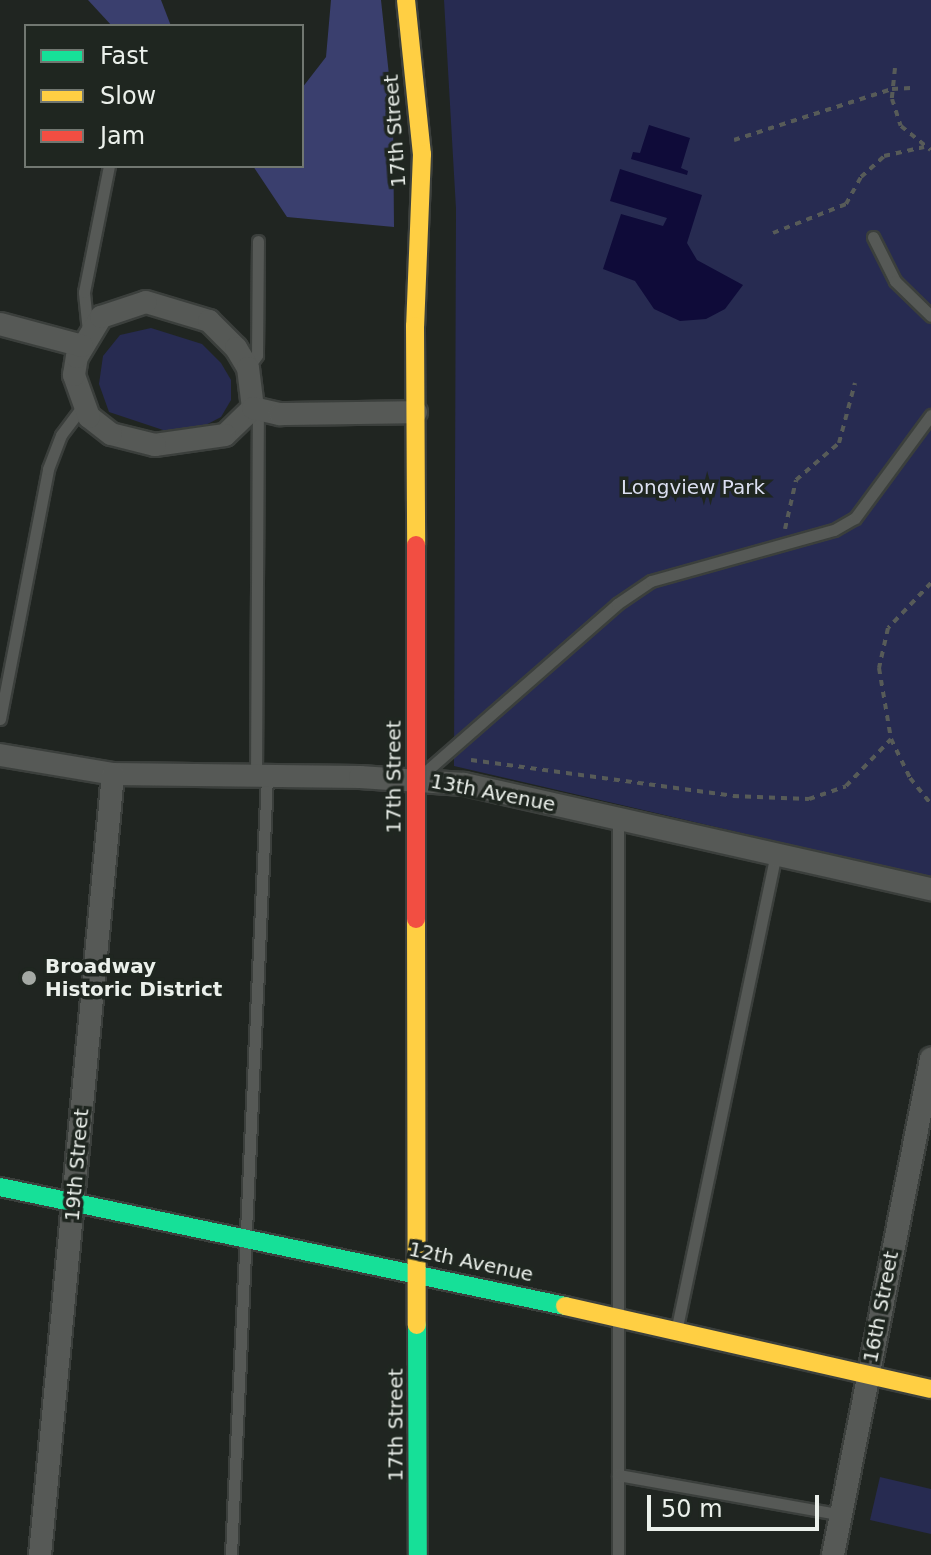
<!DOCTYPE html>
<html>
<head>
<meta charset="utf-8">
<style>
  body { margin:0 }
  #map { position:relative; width:931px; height:1555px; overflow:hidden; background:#202521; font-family:"DejaVu Sans",sans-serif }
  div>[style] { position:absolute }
  .green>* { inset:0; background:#272b51 }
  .forest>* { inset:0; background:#3a3f6e }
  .water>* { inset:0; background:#0f0b39 }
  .path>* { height:4px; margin-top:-2px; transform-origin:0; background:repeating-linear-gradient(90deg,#575b58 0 6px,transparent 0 12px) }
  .roads { filter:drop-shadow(2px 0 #3b3f3c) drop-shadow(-2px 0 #3b3f3c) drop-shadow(0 2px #3b3f3c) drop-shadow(0 -2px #3b3f3c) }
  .lane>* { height:11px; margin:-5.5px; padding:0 5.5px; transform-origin:5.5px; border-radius:5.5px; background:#565956 }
  .street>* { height:22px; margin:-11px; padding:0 11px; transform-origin:11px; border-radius:11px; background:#565956 }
  .fast>* { height:18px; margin:-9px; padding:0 9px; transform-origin:9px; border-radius:9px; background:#16e098 }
  .slow>* { height:18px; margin:-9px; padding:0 9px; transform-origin:9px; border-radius:9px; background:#ffcf43 }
  .jam>* { height:18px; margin:-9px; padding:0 9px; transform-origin:9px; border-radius:9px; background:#f24e42 }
  .dots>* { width:22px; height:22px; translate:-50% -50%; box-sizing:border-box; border:4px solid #1f2620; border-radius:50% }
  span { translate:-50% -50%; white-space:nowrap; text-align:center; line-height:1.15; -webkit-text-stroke:7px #1f2620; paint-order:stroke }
  .street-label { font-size:20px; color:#ebf0eb }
  .park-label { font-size:20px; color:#dcdff1 }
  .poi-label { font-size:20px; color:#ebf0eb; font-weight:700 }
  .left { translate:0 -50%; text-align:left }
  .legend { position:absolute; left:24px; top:24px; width:280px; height:144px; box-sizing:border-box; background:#1f2620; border:2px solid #717771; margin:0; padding:10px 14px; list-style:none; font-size:24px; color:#ebf0eb }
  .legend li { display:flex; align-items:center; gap:16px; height:40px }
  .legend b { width:40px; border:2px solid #717771 }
  .scale { position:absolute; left:647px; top:1495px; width:172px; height:36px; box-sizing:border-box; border:4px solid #ebf0eb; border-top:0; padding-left:10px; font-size:24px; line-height:28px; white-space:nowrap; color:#ebf0eb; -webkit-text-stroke:6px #1f2620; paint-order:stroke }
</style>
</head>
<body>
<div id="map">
  <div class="green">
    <i style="clip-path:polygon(444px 0,931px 0,931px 877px,454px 766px,456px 209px)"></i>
    <i style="clip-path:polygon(151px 328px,202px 344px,221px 363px,231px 380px,231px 400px,221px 417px,200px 428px,169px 432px,109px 412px,99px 384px,103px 356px,120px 335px)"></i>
    <i style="clip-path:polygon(880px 1477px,931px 1489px,931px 1534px,870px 1520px)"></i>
  </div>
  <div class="forest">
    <i style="clip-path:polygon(88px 0,161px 0,171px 26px,112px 26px)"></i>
    <i style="clip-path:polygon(331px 0,381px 0,393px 113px,394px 227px,287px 217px,253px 166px,302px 166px,302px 88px,326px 57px)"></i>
  </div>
  <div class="water">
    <i style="clip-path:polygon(649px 125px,690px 138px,681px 168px,688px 171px,687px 175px,631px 159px,633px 152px,640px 153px)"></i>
    <i style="clip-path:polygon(620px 169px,702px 195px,687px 243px,697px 260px,743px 285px,725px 309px,706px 319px,680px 321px,654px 309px,635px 281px,603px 269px,621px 214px,663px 226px,667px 218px,610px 201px)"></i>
  </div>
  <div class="path">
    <i style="left:895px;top:68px;width:31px;rotate:96deg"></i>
    <i style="left:892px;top:99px;width:28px;rotate:72deg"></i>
    <i style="left:901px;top:126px;width:38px;rotate:39deg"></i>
    <i style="left:734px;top:140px;width:166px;rotate:-17.9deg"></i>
    <i style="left:892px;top:89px;width:19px;rotate:-3deg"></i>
    <i style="left:773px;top:233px;width:79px;rotate:-21.7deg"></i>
    <i style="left:846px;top:204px;width:31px;rotate:-61deg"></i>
    <i style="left:861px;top:177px;width:31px;rotate:-42deg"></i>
    <i style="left:884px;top:156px;width:41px;rotate:-12.7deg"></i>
    <i style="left:785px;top:529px;width:50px;rotate:-77.3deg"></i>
    <i style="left:796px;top:480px;width:57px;rotate:-40.7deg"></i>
    <i style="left:839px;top:443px;width:62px;rotate:-75.1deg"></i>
    <i style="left:931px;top:583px;width:62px;rotate:133.7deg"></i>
    <i style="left:888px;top:628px;width:41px;rotate:102.7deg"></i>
    <i style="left:879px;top:668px;width:72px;rotate:80.4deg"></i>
    <i style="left:891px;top:739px;width:43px;rotate:64deg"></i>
    <i style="left:910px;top:778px;width:33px;rotate:51deg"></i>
    <i style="left:471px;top:760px;width:264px;rotate:7.8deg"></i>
    <i style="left:733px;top:796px;width:76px;rotate:2.3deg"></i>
    <i style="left:809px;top:799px;width:39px;rotate:-19deg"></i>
    <i style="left:846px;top:786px;width:65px;rotate:-46.2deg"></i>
  </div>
  <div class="roads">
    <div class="lane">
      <i style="left:873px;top:237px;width:49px;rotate:63.4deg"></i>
      <i style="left:895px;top:281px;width:50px;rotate:44.2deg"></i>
      <i style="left:88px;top:331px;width:39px;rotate:-96deg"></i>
      <i style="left:84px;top:292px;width:128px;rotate:-78.8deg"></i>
      <i style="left:248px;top:368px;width:16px;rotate:-55deg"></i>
      <i style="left:257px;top:355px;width:114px;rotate:-89.5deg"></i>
      <i style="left:0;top:719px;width:255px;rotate:-79.1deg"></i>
      <i style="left:48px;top:469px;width:36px;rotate:-69deg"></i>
      <i style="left:61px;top:435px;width:38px;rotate:-53deg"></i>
      <i style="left:423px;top:774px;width:258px;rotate:-41.2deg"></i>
      <i style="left:617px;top:604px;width:41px;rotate:-34.1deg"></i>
      <i style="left:651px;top:581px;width:190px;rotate:-15.6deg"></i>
      <i style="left:834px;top:530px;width:24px;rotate:-30deg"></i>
      <i style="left:855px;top:518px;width:128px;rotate:-53.6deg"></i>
      <i style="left:256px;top:777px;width:368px;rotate:-89.7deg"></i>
      <i style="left:618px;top:819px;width:736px;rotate:90deg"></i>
      <i style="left:677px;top:1327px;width:483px;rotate:-78.2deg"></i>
      <i style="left:618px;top:1475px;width:228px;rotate:10.1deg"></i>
      <i style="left:231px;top:1555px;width:778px;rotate:-87.35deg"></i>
    </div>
    <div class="street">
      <i style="left:146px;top:302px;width:66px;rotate:16.8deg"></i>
      <i style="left:209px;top:321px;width:38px;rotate:45deg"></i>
      <i style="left:236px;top:348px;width:23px;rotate:59deg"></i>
      <i style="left:248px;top:368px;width:40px;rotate:82.9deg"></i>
      <i style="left:253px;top:408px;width:39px;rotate:136deg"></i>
      <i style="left:225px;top:435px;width:71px;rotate:171.9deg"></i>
      <i style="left:155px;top:445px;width:45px;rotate:-166deg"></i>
      <i style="left:111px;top:434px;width:28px;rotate:-142deg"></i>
      <i style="left:89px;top:417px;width:45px;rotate:-109.7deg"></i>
      <i style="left:74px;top:375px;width:18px;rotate:-81deg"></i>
      <i style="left:77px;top:357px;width:47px;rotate:-59deg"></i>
      <i style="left:101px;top:317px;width:47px;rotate:-18.4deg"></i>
      <i style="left:0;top:324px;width:85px;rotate:15deg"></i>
      <i style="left:253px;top:408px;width:28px;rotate:13deg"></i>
      <i style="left:280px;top:414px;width:136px;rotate:-0.8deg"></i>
      <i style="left:0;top:755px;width:115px;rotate:9.5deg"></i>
      <i style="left:113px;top:774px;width:247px;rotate:0.7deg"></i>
      <i style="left:360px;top:777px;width:104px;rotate:3.9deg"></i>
      <i style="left:464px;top:784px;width:479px;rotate:12.7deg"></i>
      <i style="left:40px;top:1555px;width:784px;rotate:-84.66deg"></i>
      <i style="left:833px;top:1555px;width:506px;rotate:-78.82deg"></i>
    </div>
    <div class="fast">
      <i style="left:0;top:1187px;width:577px;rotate:11.89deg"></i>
      <i style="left:417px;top:1325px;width:230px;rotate:89.8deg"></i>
    </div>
    <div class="slow">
      <i style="left:406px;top:0;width:155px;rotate:84.1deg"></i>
      <i style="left:422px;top:154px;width:172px;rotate:92.3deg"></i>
      <i style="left:415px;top:326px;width:219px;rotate:89.7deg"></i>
      <i style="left:416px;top:919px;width:406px;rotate:89.9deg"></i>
      <i style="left:565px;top:1306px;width:375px;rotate:12.8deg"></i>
    </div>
    <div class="jam">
      <i style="left:416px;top:545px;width:374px;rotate:90deg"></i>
    </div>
  </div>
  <div class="dots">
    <i style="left:29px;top:978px;background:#a4a9a4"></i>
  </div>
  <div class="street-label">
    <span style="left:395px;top:131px;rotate:-94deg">17th Street</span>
    <span style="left:394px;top:777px;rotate:-90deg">17th Street</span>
    <span style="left:493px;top:793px;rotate:11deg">13th Avenue</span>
    <span style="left:77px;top:1165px;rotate:-85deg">19th Street</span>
    <span style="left:471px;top:1262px;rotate:12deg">12th Avenue</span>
    <span style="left:881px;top:1307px;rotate:-79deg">16th Street</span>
    <span style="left:396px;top:1425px;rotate:-90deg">17th Street</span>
  </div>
  <div class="park-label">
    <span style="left:693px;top:487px">Longview Park</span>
  </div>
  <div class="poi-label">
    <span class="left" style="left:45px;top:978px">Broadway<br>Historic District</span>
  </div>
  <ul class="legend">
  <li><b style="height:10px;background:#16e098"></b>Fast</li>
  <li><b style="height:10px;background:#ffcf43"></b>Slow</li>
  <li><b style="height:10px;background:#f24e42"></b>Jam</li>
  </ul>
  <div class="scale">50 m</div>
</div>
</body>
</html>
